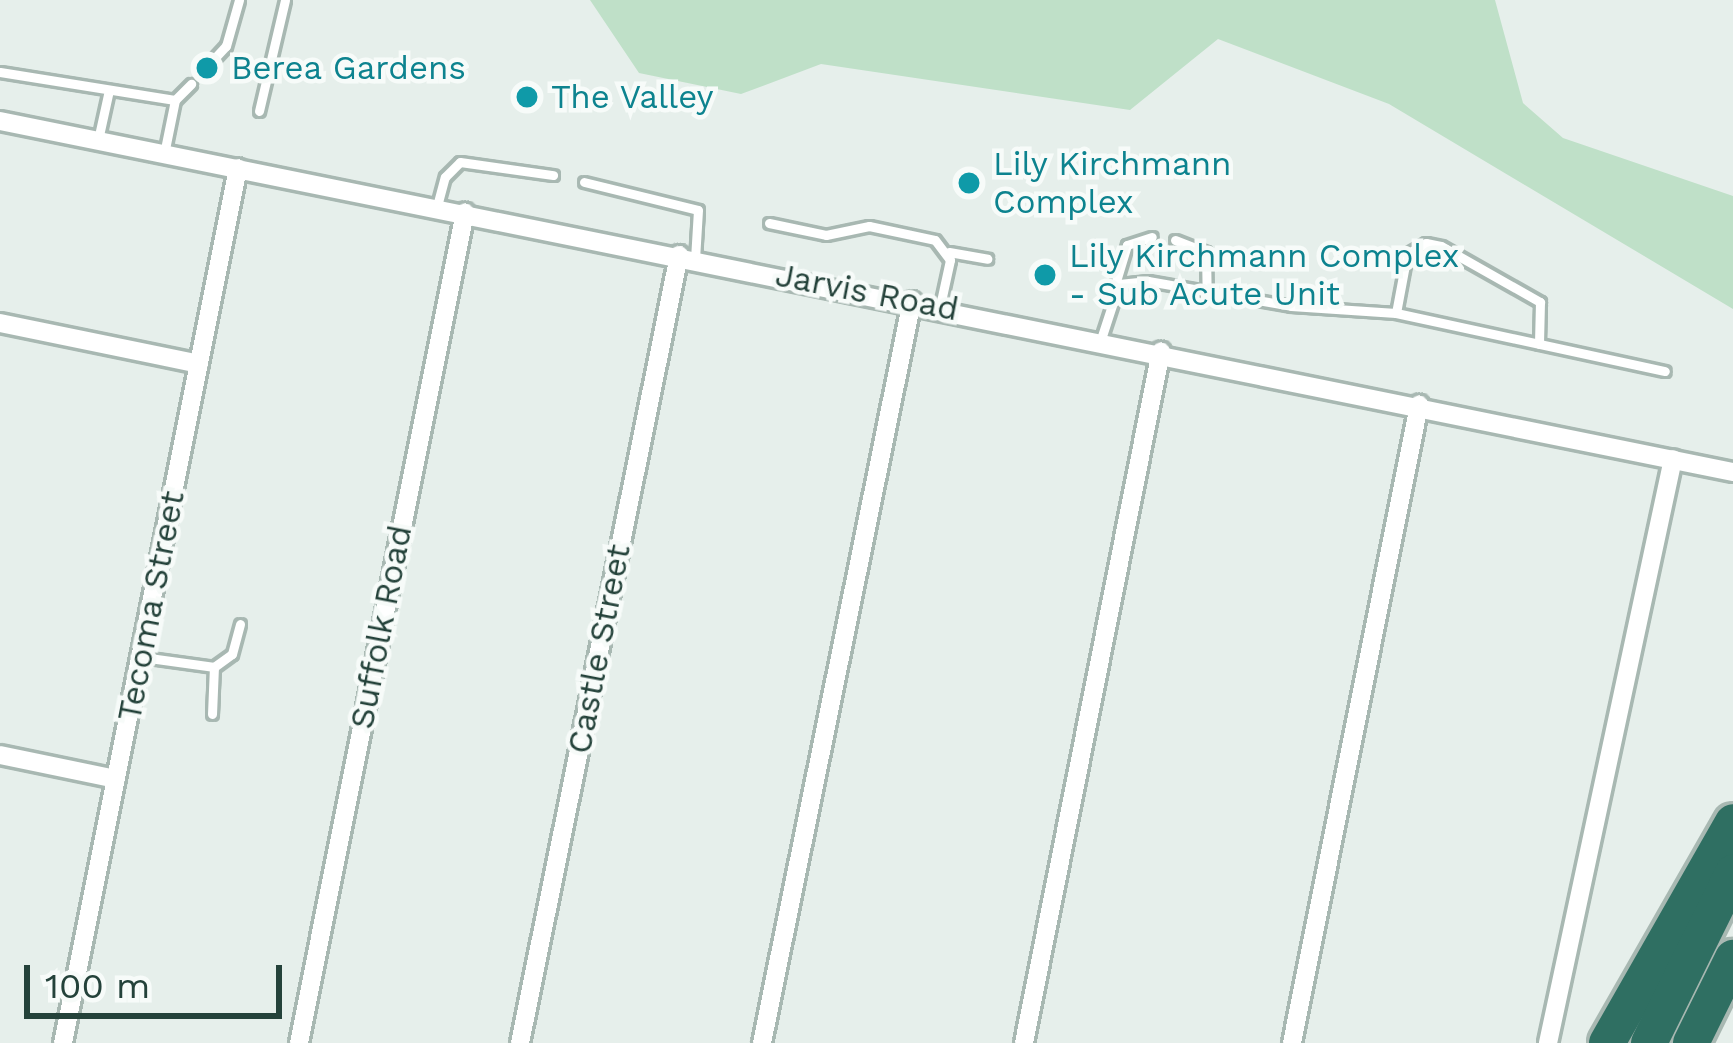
<!DOCTYPE html>
<html>
<head>
<meta charset="utf-8">
<style>
  body { margin:0 }
  #map { position:relative; width:1733px; height:1043px; overflow:hidden; background:#e6efeb; font-family:"Work Sans",sans-serif }
  div>[style] { position:absolute }
  .green>* { inset:0; background:#bfe0c8 }
  .roads { filter:drop-shadow(3px 0 #a8b8b2) drop-shadow(-3px 0 #a8b8b2) drop-shadow(0 3px #a8b8b2) drop-shadow(0 -3px #a8b8b2) }
  .lane>* { height:9px; margin:-4.5px; padding:0 4.5px; transform-origin:4.5px; border-radius:4.5px; background:#fff }
  .street>* { height:18px; margin:-9px; padding:0 9px; transform-origin:9px; border-radius:9px; background:#fff }
  .highway>* { height:36px; margin:-18px; padding:0 18px; transform-origin:18px; border-radius:18px; background:#2f6f62 }
  .dots>* { width:33px; height:33px; translate:-50% -50%; box-sizing:border-box; border:6px solid #f7fbf9; border-radius:50% }
  span { translate:-50% -50%; white-space:nowrap; text-align:center; line-height:1.15; -webkit-text-stroke:9px #f7fbf9; paint-order:stroke }
  .culture-label { font-size:33px; color:#0d838f }
  .left { translate:0 -50%; text-align:left }
  .street-label { font-size:33px; color:#24423a }
  .scale { position:absolute; left:24px; top:965px; width:258px; height:54px; box-sizing:border-box; border:6px solid #24423a; border-top:0; padding-left:15px; font-size:36px; line-height:42px; white-space:nowrap; color:#24423a; -webkit-text-stroke:9px #f7fbf9; paint-order:stroke }
</style>
</head>
<body>
<div id="map">
  <div class="green">
    <i style="clip-path:polygon(590px 0,1495px 0,1523px 103px,1563px 138px,1733px 196px,1733px 309px,1389px 104px,1218px 39px,1130px 110px,821px 64px,741px 94px,639px 73px)"></i>
  </div>
  <div class="roads">
    <div class="lane">
      <i style="left:210px;top:63px;width:23px;rotate:-47deg"></i>
      <i style="left:226px;top:46px;width:48px;rotate:-74.2deg"></i>
      <i style="left:0;top:72px;width:177px;rotate:9.1deg"></i>
      <i style="left:259px;top:111px;width:114px;rotate:-76.8deg"></i>
      <i style="left:98px;top:140px;width:51px;rotate:-77.6deg"></i>
      <i style="left:164px;top:154px;width:55px;rotate:-78.5deg"></i>
      <i style="left:175px;top:100px;width:23px;rotate:-45deg"></i>
      <i style="left:584px;top:182px;width:117px;rotate:13.8deg"></i>
      <i style="left:698px;top:210px;width:49px;rotate:93.5deg"></i>
      <i style="left:437px;top:206px;width:30px;rotate:-75deg"></i>
      <i style="left:445px;top:177px;width:21px;rotate:-45deg"></i>
      <i style="left:460px;top:162px;width:94px;rotate:8deg"></i>
      <i style="left:769px;top:223px;width:58px;rotate:11.9deg"></i>
      <i style="left:826px;top:235px;width:44px;rotate:-11.8deg"></i>
      <i style="left:869px;top:226px;width:67px;rotate:12deg"></i>
      <i style="left:935px;top:240px;width:25px;rotate:53deg"></i>
      <i style="left:950px;top:260px;width:47px;rotate:102.3deg"></i>
      <i style="left:1175px;top:240px;width:33px;rotate:21deg"></i>
      <i style="left:1206px;top:252px;width:39px;rotate:89deg"></i>
      <i style="left:949px;top:252px;width:39px;rotate:10deg"></i>
      <i style="left:1114px;top:288px;width:45px;rotate:-73.2deg"></i>
      <i style="left:1127px;top:245px;width:26px;rotate:-18deg"></i>
      <i style="left:1396px;top:313px;width:60px;rotate:-79.4deg"></i>
      <i style="left:1407px;top:254px;width:22px;rotate:-30deg"></i>
      <i style="left:1426px;top:243px;width:15px;rotate:11deg"></i>
      <i style="left:1441px;top:246px;width:114px;rotate:29.5deg"></i>
      <i style="left:1540px;top:302px;width:42px;rotate:91.4deg"></i>
      <i style="left:1101px;top:339px;width:58px;rotate:-71.9deg"></i>
      <i style="left:1119px;top:284px;width:29px;rotate:-6deg"></i>
      <i style="left:1148px;top:281px;width:145px;rotate:9.9deg"></i>
      <i style="left:1291px;top:306px;width:105px;rotate:3.8deg"></i>
      <i style="left:1396px;top:313px;width:275px;rotate:12.2deg"></i>
      <i style="left:142px;top:657px;width:73px;rotate:7.9deg"></i>
      <i style="left:214px;top:667px;width:22px;rotate:-36deg"></i>
      <i style="left:232px;top:654px;width:31px;rotate:-75deg"></i>
      <i style="left:212px;top:714px;width:47px;rotate:-87.6deg"></i>
    </div>
    <div class="street">
      <i style="left:0;top:121px;width:1768px;rotate:11.45deg"></i>
      <i style="left:0;top:323px;width:203px;rotate:11.6deg"></i>
      <i style="left:0;top:755px;width:118px;rotate:11.7deg"></i>
      <i style="left:63px;top:1043px;width:892px;rotate:-78.69deg"></i>
      <i style="left:299px;top:1043px;width:847px;rotate:-78.7deg"></i>
      <i style="left:520px;top:1043px;width:804px;rotate:-78.59deg"></i>
      <i style="left:762px;top:1043px;width:757px;rotate:-78.57deg"></i>
      <i style="left:1024px;top:1043px;width:705px;rotate:-78.8deg"></i>
      <i style="left:1292px;top:1043px;width:651px;rotate:-78.74deg"></i>
      <i style="left:1548px;top:1043px;width:597px;rotate:-77.92deg"></i>
    </div>
    <div class="highway">
      <i style="left:1607px;top:1043px;width:254px;rotate:-60.3deg"></i>
      <i style="left:1649px;top:1043px;width:190px;rotate:-63.7deg"></i>
      <i style="left:1691px;top:1043px;width:95px;rotate:-63.7deg"></i>
    </div>
  </div>
  <div class="dots">
    <i style="left:207px;top:68px;background:#0f9aa8"></i>
    <i style="left:527px;top:97px;background:#0f9aa8"></i>
    <i style="left:969px;top:183px;background:#0f9aa8"></i>
    <i style="left:1045px;top:275px;background:#0f9aa8"></i>
  </div>
  <div class="culture-label">
    <span class="left" style="left:231px;top:68px">Berea Gardens</span>
    <span class="left" style="left:551px;top:97px">The Valley</span>
    <span class="left" style="left:993px;top:183px">Lily Kirchmann<br>Complex</span>
    <span class="left" style="left:1069px;top:275px">Lily Kirchmann Complex<br>- Sub Acute Unit</span>
  </div>
  <div class="street-label">
    <span style="left:867px;top:292px;rotate:11deg">Jarvis Road</span>
    <span style="left:151px;top:606px;rotate:-79deg">Tecoma Street</span>
    <span style="left:381px;top:627px;rotate:-79deg">Suffolk Road</span>
    <span style="left:599px;top:649px;rotate:-79deg">Castle Street</span>
  </div>
  <div class="scale">100 m</div>
</div>
</body>
</html>
